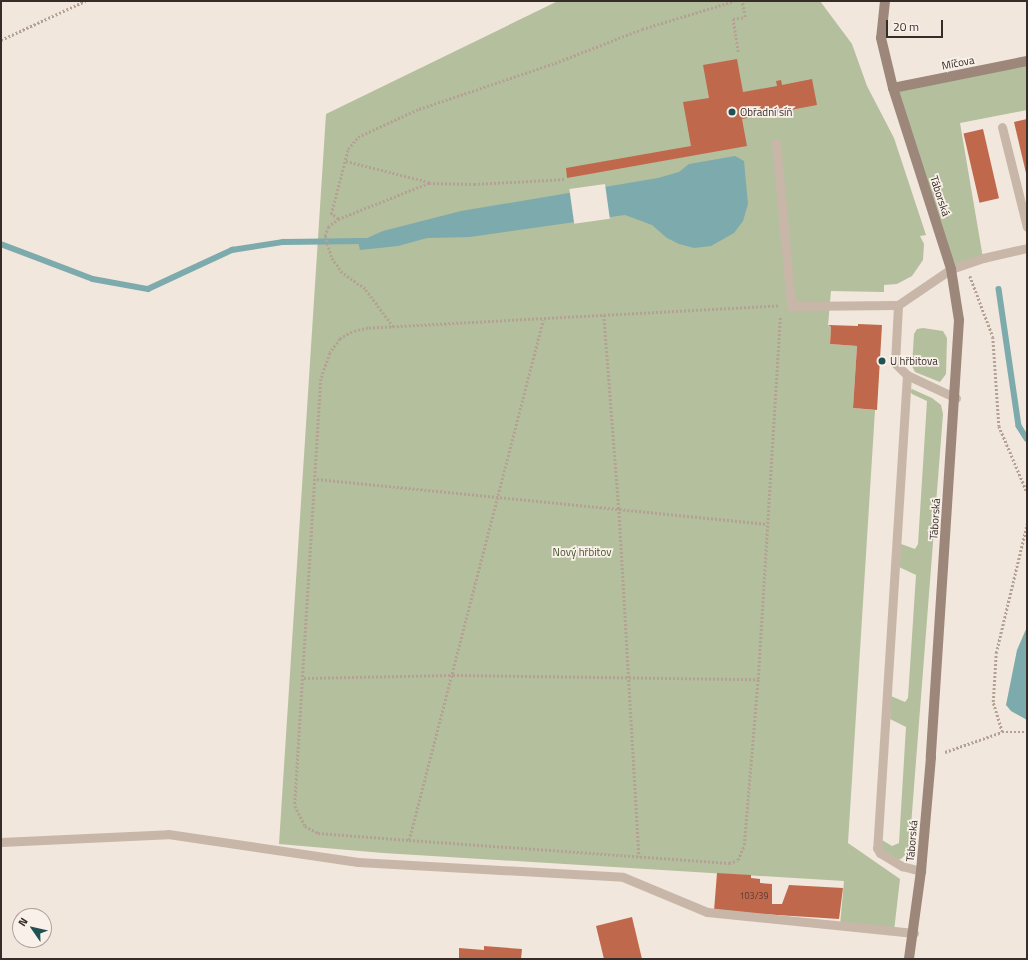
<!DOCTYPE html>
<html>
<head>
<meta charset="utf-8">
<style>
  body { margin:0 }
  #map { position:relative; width:1028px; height:960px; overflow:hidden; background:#f1e7dc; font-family:"Titillium Web",sans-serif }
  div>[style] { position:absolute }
  .green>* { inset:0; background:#b4bf9d }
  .water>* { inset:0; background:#7daaac }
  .pier>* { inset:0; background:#f1e7dc; transform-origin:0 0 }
  .stream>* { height:5.5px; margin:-2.75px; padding:0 2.75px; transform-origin:2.75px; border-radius:2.75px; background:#7daaac }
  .building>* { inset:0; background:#c0684c; transform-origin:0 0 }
  .path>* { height:2.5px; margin-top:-1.25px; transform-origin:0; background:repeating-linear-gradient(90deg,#b4a193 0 2px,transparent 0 4px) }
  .lane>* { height:9px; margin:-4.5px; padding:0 4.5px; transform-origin:4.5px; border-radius:4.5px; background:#c8b7a9 }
  .secondary>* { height:10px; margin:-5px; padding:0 5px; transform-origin:5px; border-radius:5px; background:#9c877a }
  .dots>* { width:11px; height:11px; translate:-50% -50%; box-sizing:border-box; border:2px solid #f9f1e9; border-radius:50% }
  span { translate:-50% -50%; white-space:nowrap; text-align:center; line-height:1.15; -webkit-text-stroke:3.5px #f9f1e9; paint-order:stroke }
  .number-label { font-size:9px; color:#583c31 }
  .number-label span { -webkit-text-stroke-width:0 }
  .street-label { font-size:11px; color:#362d28 }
  .poi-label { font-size:11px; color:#362d28 }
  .left { translate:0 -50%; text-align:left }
  .park-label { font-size:11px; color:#45532d }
  .frame { position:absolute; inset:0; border:2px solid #362d28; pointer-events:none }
  .north { position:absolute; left:12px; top:908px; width:40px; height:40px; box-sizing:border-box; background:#f9f1e9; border:1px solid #aba39c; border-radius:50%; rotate:304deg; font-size:11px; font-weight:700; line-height:16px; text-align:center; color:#362d28 }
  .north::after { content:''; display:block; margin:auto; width:14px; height:18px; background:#205255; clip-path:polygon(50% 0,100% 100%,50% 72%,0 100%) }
  .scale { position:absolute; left:886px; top:20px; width:57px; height:18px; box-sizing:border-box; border:2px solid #362d28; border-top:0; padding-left:5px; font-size:12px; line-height:14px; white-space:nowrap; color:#362d28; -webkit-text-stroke:3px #f9f1e9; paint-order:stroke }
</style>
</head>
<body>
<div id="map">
  <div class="green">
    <i style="clip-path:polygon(558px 1px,820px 1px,852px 44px,867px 86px,894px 138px,926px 235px,920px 236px,924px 244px,923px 260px,912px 276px,897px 284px,884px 285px,884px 292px,831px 291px,828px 326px,831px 327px,830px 344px,857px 346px,853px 408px,875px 410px,848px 843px,900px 879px,894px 931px,840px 925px,844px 881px,383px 853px,279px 844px,326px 114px)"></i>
    <i style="clip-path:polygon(1027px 61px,1027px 110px,960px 123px,983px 258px,951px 269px,893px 88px)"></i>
    <i style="clip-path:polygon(923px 328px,943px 331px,947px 338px,946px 374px,940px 382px,915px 372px,912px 366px,914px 334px,917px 329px)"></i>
    <i style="clip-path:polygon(912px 389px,932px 398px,941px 405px,943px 414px,909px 851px,901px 859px,895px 860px,882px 852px,881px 846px,882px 840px,892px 846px,899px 843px,906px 727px,890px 719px,891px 696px,905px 702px,908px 698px,916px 575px,899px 567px,901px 544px,915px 549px,918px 544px,927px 401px,912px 394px,910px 391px)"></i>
  </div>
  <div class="water">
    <i style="clip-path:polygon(735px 156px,744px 161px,748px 204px,743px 221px,734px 233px,711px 246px,694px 248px,679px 244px,667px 238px,652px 225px,625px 215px,470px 237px,427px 238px,398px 246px,360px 250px,358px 242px,383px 231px,461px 211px,658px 178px,679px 172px,689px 164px)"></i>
    <i style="clip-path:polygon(1027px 627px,1027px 720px,1011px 711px,1006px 705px,1017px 650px)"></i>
  </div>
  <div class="pier">
    <i style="left:605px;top:184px;width:35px;height:36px;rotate:82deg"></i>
  </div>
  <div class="stream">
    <i style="left:1px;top:244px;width:98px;rotate:20.8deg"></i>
    <i style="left:93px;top:279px;width:56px;rotate:10.3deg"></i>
    <i style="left:148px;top:289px;width:93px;rotate:-24.9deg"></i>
    <i style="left:232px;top:250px;width:52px;rotate:-8.9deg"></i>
    <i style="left:283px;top:242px;width:81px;rotate:-0.7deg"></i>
    <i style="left:999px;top:289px;width:138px;rotate:81.7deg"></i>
    <i style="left:1019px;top:426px;width:15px;rotate:58deg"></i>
  </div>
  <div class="building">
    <i style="clip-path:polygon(737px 59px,743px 92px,777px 86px,776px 81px,781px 80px,782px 85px,812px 79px,817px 105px,742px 119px,747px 146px,567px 178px,566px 168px,691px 146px,683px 102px,709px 98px,703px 65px)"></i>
    <i style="clip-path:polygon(1027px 119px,1027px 173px,1026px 173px,1014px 122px)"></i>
    <i style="left:983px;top:129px;width:71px;height:20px;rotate:77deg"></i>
    <i style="clip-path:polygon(858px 324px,882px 325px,877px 410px,853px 408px,857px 346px,830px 344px,831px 327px,828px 325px,858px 326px)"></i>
    <i style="clip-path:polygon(717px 873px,751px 875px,751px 878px,760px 879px,760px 883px,772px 884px,772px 904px,782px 904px,789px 885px,843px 888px,839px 919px,714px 911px)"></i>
    <i style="clip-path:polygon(632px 917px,642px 959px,604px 959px,596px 926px)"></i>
    <i style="clip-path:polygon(484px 946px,522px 949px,521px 959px,459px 959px,459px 948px,484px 950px)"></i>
  </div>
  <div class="path">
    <i style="left:1px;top:40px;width:93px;rotate:-24.9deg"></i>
    <i style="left:738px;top:52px;width:33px;rotate:-99deg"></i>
    <i style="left:733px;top:19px;width:12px;rotate:-9deg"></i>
    <i style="left:745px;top:17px;width:16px;rotate:-101deg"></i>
    <i style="left:346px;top:161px;width:86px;rotate:14.2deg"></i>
    <i style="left:338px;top:219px;width:9px;rotate:-144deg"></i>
    <i style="left:331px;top:214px;width:67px;rotate:-75.3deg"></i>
    <i style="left:348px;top:149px;width:16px;rotate:-50deg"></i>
    <i style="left:358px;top:137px;width:67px;rotate:-24.7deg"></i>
    <i style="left:419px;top:109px;width:144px;rotate:-18.7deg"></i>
    <i style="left:555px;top:63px;width:93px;rotate:-21.3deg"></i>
    <i style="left:642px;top:29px;width:96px;rotate:-16.9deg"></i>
    <i style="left:970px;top:276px;width:65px;rotate:69.3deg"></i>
    <i style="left:993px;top:337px;width:89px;rotate:86.1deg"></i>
    <i style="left:999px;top:426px;width:72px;rotate:67deg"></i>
    <i style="left:778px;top:306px;width:411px;rotate:176.9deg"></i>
    <i style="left:368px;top:328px;width:16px;rotate:166deg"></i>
    <i style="left:352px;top:332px;width:14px;rotate:150deg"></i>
    <i style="left:340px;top:339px;width:17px;rotate:126deg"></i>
    <i style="left:330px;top:353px;width:28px;rotate:109deg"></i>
    <i style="left:321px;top:379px;width:428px;rotate:93.5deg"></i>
    <i style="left:295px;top:806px;width:22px;rotate:63deg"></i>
    <i style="left:305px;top:826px;width:15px;rotate:28deg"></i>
    <i style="left:318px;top:833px;width:91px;rotate:4.4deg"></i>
    <i style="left:409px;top:840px;width:321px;rotate:4.1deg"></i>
    <i style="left:729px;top:863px;width:9px;rotate:-18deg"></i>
    <i style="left:738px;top:860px;width:16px;rotate:-68deg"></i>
    <i style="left:744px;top:845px;width:167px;rotate:-85.2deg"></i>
    <i style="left:758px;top:679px;width:364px;rotate:-86.5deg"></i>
    <i style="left:604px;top:315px;width:194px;rotate:85.6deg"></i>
    <i style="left:619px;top:508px;width:349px;rotate:86.7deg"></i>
    <i style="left:393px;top:327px;width:47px;rotate:-126.4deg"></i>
    <i style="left:365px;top:289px;width:28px;rotate:-145deg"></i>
    <i style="left:342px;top:273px;width:19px;rotate:-125deg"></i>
    <i style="left:331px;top:257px;width:22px;rotate:-106deg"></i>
    <i style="left:325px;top:236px;width:9px;rotate:-72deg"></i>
    <i style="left:328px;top:227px;width:13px;rotate:-39deg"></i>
    <i style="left:338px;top:219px;width:98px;rotate:-21.6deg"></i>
    <i style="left:429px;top:183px;width:45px;rotate:1.3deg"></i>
    <i style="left:474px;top:184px;width:92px;rotate:-3.1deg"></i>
    <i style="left:317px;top:479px;width:452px;rotate:5.7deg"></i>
    <i style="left:304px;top:678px;width:149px;rotate:-1.2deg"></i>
    <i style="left:453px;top:675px;width:305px;rotate:0.8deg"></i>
    <i style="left:1002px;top:732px;width:31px;rotate:-107deg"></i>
    <i style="left:993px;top:702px;width:49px;rotate:-86.5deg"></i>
    <i style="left:996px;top:653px;width:133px;rotate:-76.5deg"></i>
    <i style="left:945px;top:752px;width:60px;rotate:-19.3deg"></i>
    <i style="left:1002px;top:732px;width:25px"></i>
    <i style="left:409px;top:840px;width:537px;rotate:-75.55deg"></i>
  </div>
  <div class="lane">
    <i style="left:1002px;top:127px;width:103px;rotate:76deg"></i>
    <i style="left:776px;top:143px;width:164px;rotate:84.7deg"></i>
    <i style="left:791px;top:306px;width:107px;rotate:-0.5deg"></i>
    <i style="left:907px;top:375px;width:474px;rotate:93.6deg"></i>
    <i style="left:877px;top:848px;width:6px;rotate:59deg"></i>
    <i style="left:880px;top:853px;width:26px;rotate:31deg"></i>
    <i style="left:902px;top:866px;width:20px;rotate:15deg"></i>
    <i style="left:956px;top:398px;width:54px;rotate:-154.9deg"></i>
    <i style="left:907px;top:375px;width:17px;rotate:-135deg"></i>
    <i style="left:895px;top:363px;width:58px;rotate:-87deg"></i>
    <i style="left:898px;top:305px;width:64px;rotate:-34.2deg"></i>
    <i style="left:951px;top:269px;width:34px;rotate:-19deg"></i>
    <i style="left:983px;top:258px;width:45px;rotate:-12.8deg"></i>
    <i style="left:1px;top:842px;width:167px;rotate:-2.7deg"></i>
    <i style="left:168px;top:834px;width:192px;rotate:8.4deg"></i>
    <i style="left:358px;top:862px;width:265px;rotate:3.2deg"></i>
    <i style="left:623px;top:877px;width:91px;rotate:22.6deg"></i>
    <i style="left:707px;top:912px;width:208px;rotate:5.8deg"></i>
  </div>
  <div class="secondary">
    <i style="left:885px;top:1px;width:37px;rotate:96deg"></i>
    <i style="left:881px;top:38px;width:51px;rotate:76.5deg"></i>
    <i style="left:893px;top:88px;width:190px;rotate:72.2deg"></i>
    <i style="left:951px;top:269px;width:52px;rotate:81.1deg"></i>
    <i style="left:959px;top:320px;width:438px;rotate:93.7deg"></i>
    <i style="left:931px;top:757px;width:114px;rotate:95deg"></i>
    <i style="left:921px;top:871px;width:89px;rotate:97.8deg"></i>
    <i style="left:893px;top:88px;width:137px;rotate:-11.4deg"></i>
  </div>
  <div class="dots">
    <i style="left:732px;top:112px;background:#205255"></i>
    <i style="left:882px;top:361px;background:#205255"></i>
  </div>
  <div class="number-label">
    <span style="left:754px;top:896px">103/39</span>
  </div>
  <div class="street-label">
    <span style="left:958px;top:63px;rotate:-11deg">Míčova</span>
    <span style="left:940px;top:196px;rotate:72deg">Táborská</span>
    <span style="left:935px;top:519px;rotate:-86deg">Táborská</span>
    <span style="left:912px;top:841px;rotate:-85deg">Táborská</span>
  </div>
  <div class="poi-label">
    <span class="left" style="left:740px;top:112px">Obřadní síň</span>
    <span class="left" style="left:890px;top:361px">U hřbitova</span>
  </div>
  <div class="park-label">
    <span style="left:582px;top:552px">Nový hřbitov</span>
  </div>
  <div class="frame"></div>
  <div class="north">N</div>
  <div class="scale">20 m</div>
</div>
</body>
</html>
